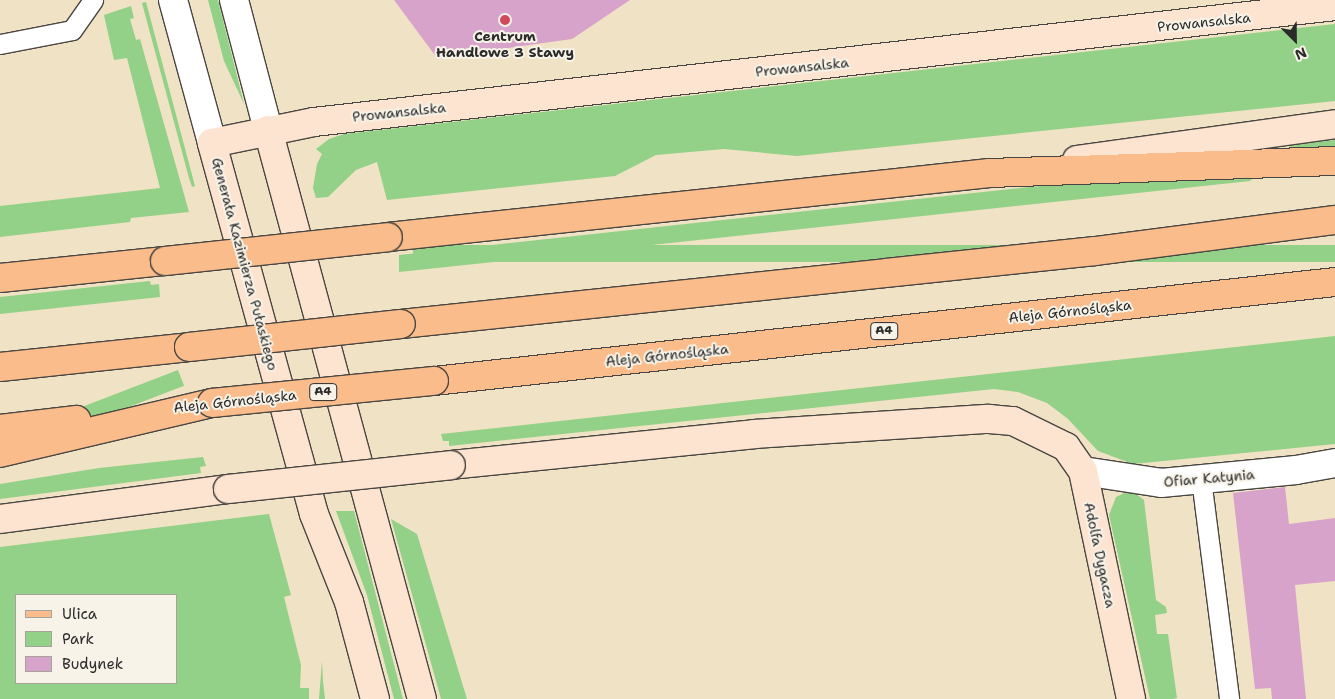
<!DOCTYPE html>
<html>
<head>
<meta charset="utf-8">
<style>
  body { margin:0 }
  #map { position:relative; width:1335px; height:699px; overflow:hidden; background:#f0e2c4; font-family:"Shantell Sans",sans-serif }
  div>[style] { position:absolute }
  .green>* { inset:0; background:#92d187; transform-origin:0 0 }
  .building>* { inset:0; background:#d8a3ca }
  .roads { filter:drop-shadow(1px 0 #494642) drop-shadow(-1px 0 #494642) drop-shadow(0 1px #494642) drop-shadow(0 -1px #494642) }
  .lane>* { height:19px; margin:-9.5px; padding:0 9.5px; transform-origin:9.5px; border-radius:9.5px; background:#fff }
  .street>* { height:28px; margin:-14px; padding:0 14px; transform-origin:14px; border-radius:14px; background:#fff }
  .secondary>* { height:28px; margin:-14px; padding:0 14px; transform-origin:14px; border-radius:14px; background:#fde4d0 }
  .primary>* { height:28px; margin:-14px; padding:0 14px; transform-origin:14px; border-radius:14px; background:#f9bc8a }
  .highway>* { height:28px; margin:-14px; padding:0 14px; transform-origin:14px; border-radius:14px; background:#f9bc8a }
  .bridges { filter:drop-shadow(1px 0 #494642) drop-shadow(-1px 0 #494642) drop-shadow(0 1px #494642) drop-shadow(0 -1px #494642) }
  .secondary-bridge>* { height:28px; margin:-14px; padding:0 14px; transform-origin:14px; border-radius:14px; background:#fde4d0 }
  .primary-bridge>* { height:28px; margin:-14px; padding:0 14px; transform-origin:14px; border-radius:14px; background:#f9bc8a }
  .highway-bridge>* { height:28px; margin:-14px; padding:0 14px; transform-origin:14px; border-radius:14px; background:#f9bc8a }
  .dots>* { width:14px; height:14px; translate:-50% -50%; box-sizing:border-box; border:2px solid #f7f3e8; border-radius:50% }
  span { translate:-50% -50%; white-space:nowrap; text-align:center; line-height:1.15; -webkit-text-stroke:4px #f7f3e8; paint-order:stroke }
  .shield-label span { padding:1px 4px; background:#f7f3e8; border:1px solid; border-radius:4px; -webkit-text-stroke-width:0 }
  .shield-label { font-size:12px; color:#2b2b2b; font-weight:700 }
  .street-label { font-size:14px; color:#2b2b2b }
  .poi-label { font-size:14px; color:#2b2b2b; font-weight:700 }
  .legend { position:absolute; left:15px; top:594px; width:162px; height:90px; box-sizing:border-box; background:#f7f3e8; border:1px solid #a5a39c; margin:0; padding:6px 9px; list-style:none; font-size:15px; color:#2b2b2b }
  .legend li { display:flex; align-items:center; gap:10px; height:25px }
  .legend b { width:25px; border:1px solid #a5a39c }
  .north { position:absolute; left:1270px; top:15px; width:50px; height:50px; -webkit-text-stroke:4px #f7f3e8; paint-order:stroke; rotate:157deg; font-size:14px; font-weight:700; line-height:20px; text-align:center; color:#2b2b2b }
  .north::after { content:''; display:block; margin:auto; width:18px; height:22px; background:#2b2b2b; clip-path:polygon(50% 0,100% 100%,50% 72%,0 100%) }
</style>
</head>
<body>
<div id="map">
  <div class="green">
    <i style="clip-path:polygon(208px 0,218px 0,244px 104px,224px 61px)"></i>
    <i style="clip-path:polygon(146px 2px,195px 186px,192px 187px,189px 178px,142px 3px)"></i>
    <i style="clip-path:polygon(131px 6px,134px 18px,130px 19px,136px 40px,140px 39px,189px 212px,131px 218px,130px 222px,0 237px,0 206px,160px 188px,127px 58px,114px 60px,104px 15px)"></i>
    <i style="clip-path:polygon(1335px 24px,1335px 101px,797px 156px,724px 149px,656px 155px,615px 176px,387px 200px,377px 162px,356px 170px,328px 197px,316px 198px,313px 188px,317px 164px,322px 154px,316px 149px,329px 139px,344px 134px)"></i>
    <i style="clip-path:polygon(1335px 140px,1335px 150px,1285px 146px,1288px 145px)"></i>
    <i style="clip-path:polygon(1252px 179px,1250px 181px,399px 272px,399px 255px,1029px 187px,1095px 181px)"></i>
    <i style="left:1335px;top:245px;width:17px;height:922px;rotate:90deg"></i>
    <i style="clip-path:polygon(150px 281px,151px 285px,159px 284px,160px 297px,0 314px,0 297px)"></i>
    <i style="clip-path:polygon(1335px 336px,1335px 444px,1133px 464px,1098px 451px,1068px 419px,1047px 403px,1018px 392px,994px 389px,449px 446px,449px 441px,443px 441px,441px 434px)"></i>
    <i style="left:178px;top:370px;width:17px;height:179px;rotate:69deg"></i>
    <i style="clip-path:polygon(203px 457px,206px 466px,200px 467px,201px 473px,0 499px,0 484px,99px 468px)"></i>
    <i style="clip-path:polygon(1131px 490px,1144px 500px,1156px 600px,1166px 607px,1167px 613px,1155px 615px,1157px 634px,1168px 634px,1177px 698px,1173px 699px,1150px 699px,1109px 515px,1116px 497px)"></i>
    <i style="clip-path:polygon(336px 511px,354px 511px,403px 699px,394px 699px,367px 595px)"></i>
    <i style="clip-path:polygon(evenodd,269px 514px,291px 595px,284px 597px,301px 665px,300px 688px,309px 688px,309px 699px,0 699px,0 547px,269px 514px,16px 595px,176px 595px,176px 683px,16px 683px,16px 595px)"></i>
    <i style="clip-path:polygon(391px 519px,417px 534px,467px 699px,441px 699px)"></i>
    <i style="clip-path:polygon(322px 661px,323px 681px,325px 699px,319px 699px)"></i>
  </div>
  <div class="building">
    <i style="clip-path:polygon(394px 0,630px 0,572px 39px,437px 58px)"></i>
    <i style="clip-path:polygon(1285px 487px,1289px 524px,1335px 518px,1335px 581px,1295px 585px,1306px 699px,1272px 699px,1271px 688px,1255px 689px,1233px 493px)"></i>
  </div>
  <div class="roads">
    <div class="lane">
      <i style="left:0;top:44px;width:73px;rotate:-11deg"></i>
      <i style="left:72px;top:30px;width:37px;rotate:-55deg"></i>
      <i style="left:1201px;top:479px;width:222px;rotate:82.7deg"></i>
    </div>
    <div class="street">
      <i style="left:173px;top:0;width:148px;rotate:74.7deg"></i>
      <i style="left:234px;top:0;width:134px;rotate:75.3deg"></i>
      <i style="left:1083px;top:471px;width:79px;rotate:8.7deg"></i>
      <i style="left:1161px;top:483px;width:136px;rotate:-5.5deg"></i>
      <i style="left:1296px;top:470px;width:40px;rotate:-10deg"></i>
    </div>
    <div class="secondary">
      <i style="left:268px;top:130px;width:589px;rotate:74.86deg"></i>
      <i style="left:1077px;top:160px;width:260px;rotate:-7.9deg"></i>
      <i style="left:451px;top:465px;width:305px;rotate:-5.8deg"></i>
      <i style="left:754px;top:434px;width:235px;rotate:-3.7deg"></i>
      <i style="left:989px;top:419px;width:24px;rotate:5deg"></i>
      <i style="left:1013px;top:421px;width:59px;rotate:26.1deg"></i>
      <i style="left:1066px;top:447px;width:29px;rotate:55deg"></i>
      <i style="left:1083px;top:471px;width:233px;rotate:78.1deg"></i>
      <i style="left:0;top:519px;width:230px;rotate:-7.5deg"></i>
      <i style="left:375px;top:699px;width:100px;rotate:-105deg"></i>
      <i style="left:349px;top:602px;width:95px;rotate:-111.7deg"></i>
      <i style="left:314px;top:514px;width:385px;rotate:-105.4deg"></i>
      <i style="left:212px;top:143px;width:104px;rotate:-11.6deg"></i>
      <i style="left:314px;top:122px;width:1028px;rotate:-6.48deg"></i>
    </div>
    <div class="primary">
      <i style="left:388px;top:237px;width:605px;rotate:-6.07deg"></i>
      <i style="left:0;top:278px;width:166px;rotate:-5.9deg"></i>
    </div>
    <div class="highway">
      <i style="left:990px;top:173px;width:345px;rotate:-2deg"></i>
      <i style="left:401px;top:324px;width:698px;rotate:-6deg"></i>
      <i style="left:1095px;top:251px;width:242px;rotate:-7.4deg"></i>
      <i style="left:0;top:367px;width:190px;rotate:-6deg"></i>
      <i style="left:434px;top:381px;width:906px;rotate:-6.27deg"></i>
      <i style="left:0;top:429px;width:77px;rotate:-6.8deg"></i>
      <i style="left:0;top:453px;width:218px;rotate:-13.3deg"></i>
    </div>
  </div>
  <div class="bridges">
    <div class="secondary-bridge">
      <i style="left:228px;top:489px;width:224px;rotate:-6.1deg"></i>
    </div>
    <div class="primary-bridge">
      <i style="left:165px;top:261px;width:224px;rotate:-6.1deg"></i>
    </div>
    <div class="highway-bridge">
      <i style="left:189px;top:347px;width:213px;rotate:-6.2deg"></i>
      <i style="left:212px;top:403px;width:223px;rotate:-5.7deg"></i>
    </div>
  </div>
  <div class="dots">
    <i style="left:505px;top:20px;background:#d1495b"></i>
  </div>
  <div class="shield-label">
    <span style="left:884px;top:331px">A4</span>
    <span style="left:323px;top:392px">A4</span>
  </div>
  <div class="street-label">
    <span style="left:1204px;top:22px;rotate:-6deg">Prowansalska</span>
    <span style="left:802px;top:67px;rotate:-6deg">Prowansalska</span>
    <span style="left:399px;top:112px;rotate:-6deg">Prowansalska</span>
    <span style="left:245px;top:264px;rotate:75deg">Generała Kazimierza Pułaskiego</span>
    <span style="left:1070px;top:311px;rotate:-6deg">Aleja Górnośląska</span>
    <span style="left:667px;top:355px;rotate:-6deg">Aleja Górnośląska</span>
    <span style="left:235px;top:401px;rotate:-6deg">Aleja Górnośląska</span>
    <span style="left:1209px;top:478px;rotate:-5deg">Ofiar Katynia</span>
    <span style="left:1100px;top:555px;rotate:78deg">Adolfa Dygacza</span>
  </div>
  <div class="poi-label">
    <span style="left:505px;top:44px">Centrum<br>Handlowe 3 Stawy</span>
  </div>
  <ul class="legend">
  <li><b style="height:6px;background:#f9bc8a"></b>Ulica</li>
  <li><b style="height:14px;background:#92d187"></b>Park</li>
  <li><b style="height:14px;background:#d8a3ca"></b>Budynek</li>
  </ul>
  <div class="north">N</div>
</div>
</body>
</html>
